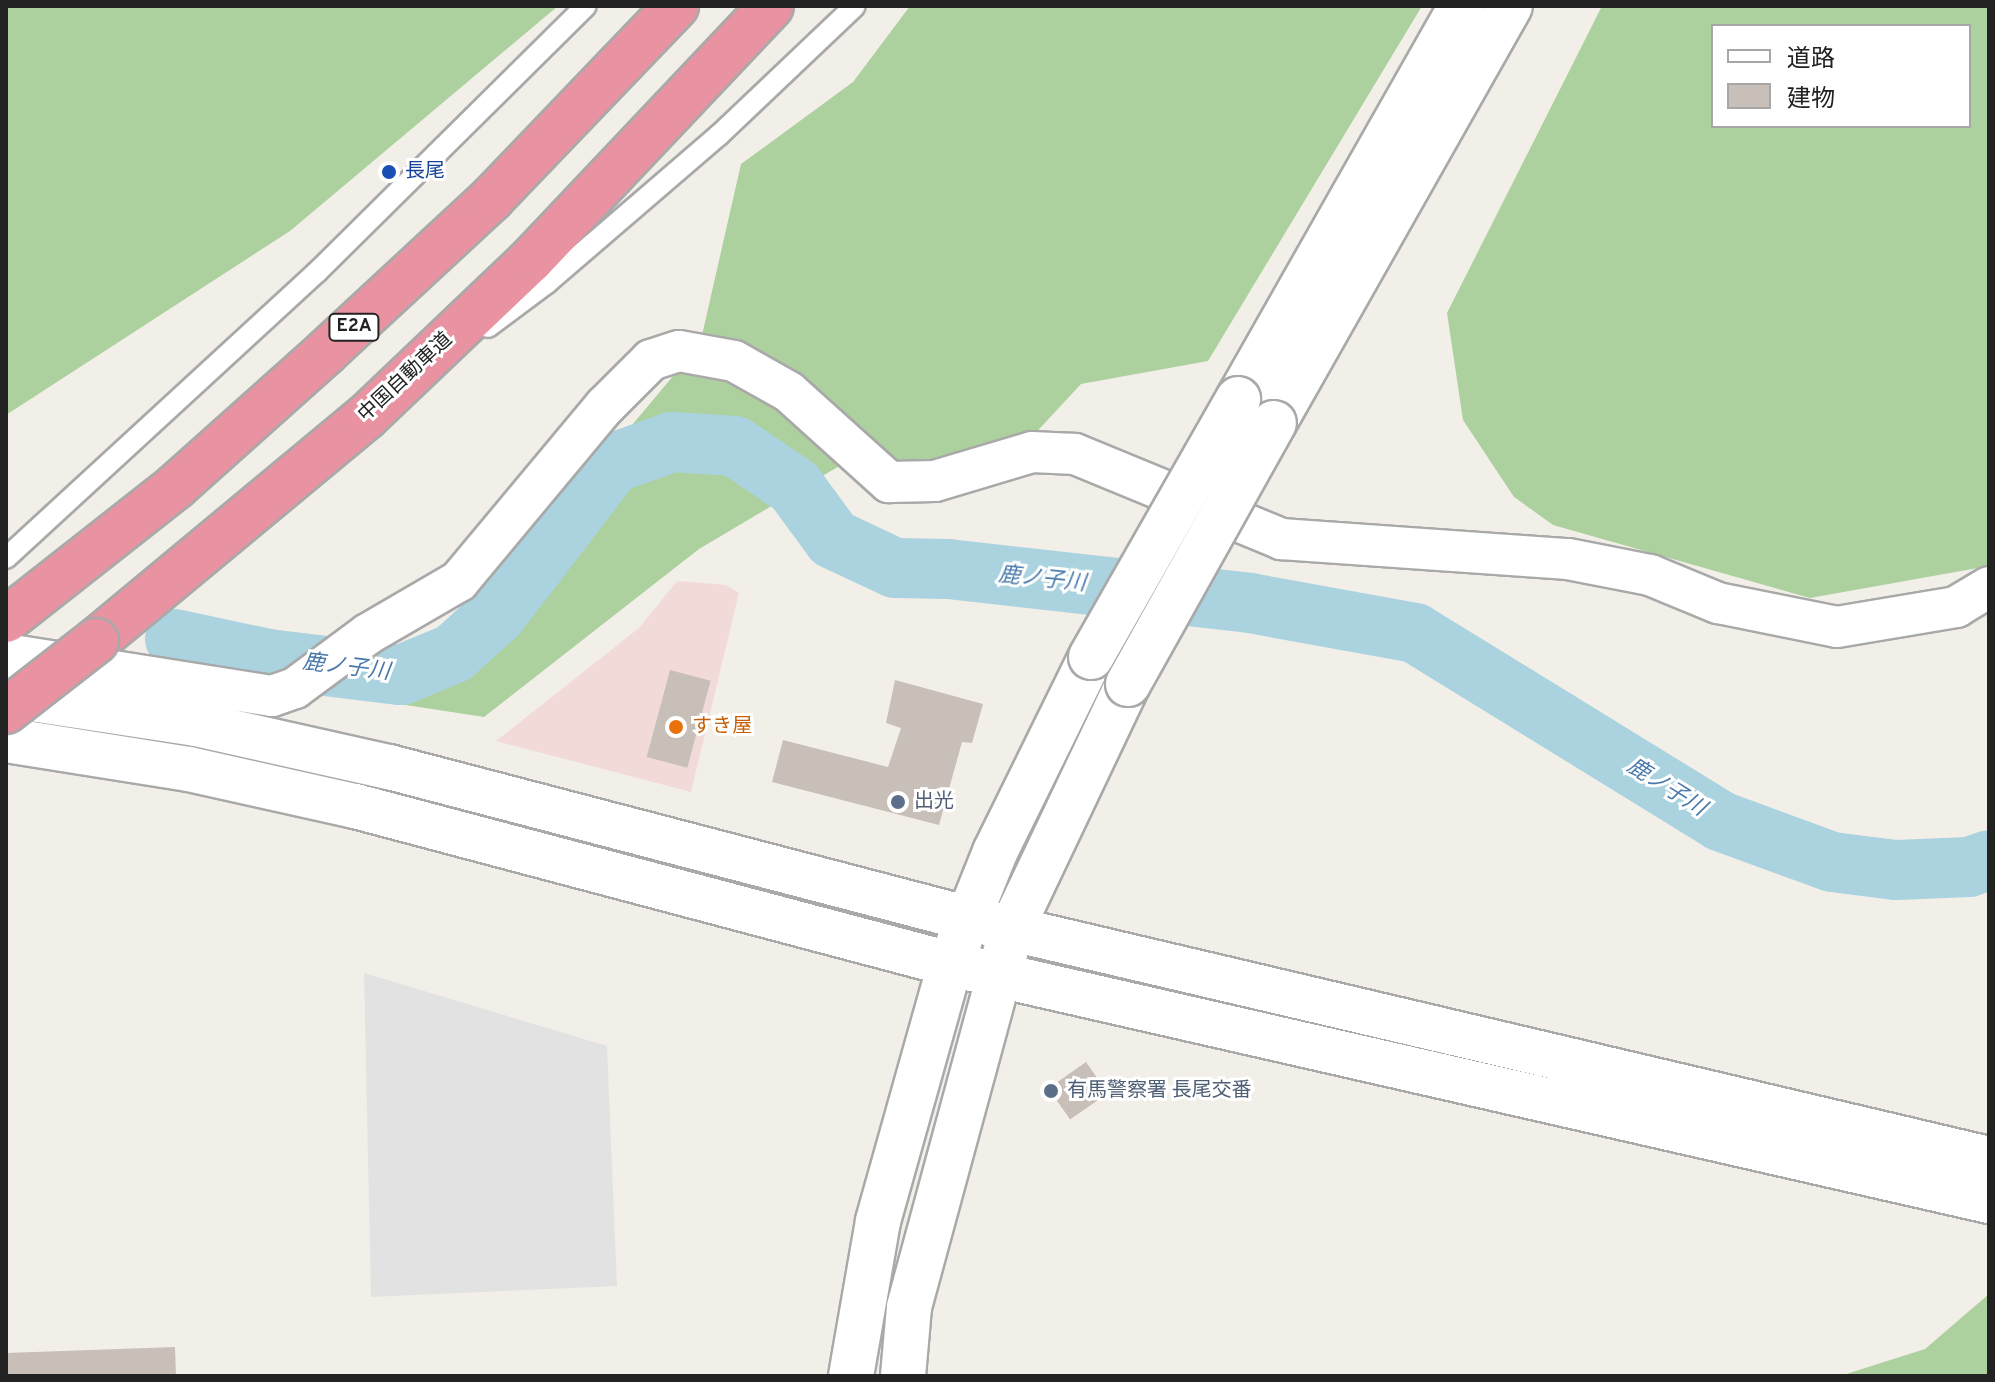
<!DOCTYPE html>
<html>
<head>
<meta charset="utf-8">
<style>
  body { margin:0 }
  #map { position:relative; width:1995px; height:1382px; overflow:hidden; background:#f2efe9; font-family:Overpass,"Noto Sans JP",sans-serif }
  div>[style] { position:absolute }
  .commercial>* { inset:0; background:#f2dad9 }
  .forest>* { inset:0; background:#add19e }
  .parking>* { inset:0; background:#e2e2e2 }
  .river>* { height:60px; margin:-30px; padding:0 30px; transform-origin:30px; border-radius:30px; background:#aad3df }
  .building>* { inset:0; background:#c7bfb8; transform-origin:0 0 }
  .roads { filter:drop-shadow(2px 0 #a9a9a9) drop-shadow(-2px 0 #a9a9a9) drop-shadow(0 2px #a9a9a9) drop-shadow(0 -2px #a9a9a9) }
  .service>* { height:20px; margin:-10px; padding:0 10px; transform-origin:10px; border-radius:10px; background:#fff }
  .minor>* { height:40px; margin:-20px; padding:0 20px; transform-origin:20px; border-radius:20px; background:#fff }
  .tertiary>* { height:44px; margin:-22px; padding:0 22px; transform-origin:22px; border-radius:22px; background:#fff }
  .motorway>* { height:44px; margin:-22px; padding:0 22px; transform-origin:22px; border-radius:22px; background:#e892a2 }
  .bridges { filter:drop-shadow(2px 0 #a9a9a9) drop-shadow(-2px 0 #a9a9a9) drop-shadow(0 2px #a9a9a9) drop-shadow(0 -2px #a9a9a9) }
  .tertiary-bridge>* { height:44px; margin:-22px; padding:0 22px; transform-origin:22px; border-radius:22px; background:#fff }
  .motorway-bridge>* { height:44px; margin:-22px; padding:0 22px; transform-origin:22px; border-radius:22px; background:#e892a2 }
  .dots>* { width:22px; height:22px; translate:-50% -50%; box-sizing:border-box; border:4px solid #fff; border-radius:50% }
  span { translate:-50% -50%; white-space:nowrap; text-align:center; line-height:1.15; -webkit-text-stroke:6px #fff; paint-order:stroke }
  .shield-label span { padding:2px 6px; background:#fff; border:2px solid; border-radius:6px; -webkit-text-stroke-width:0 }
  .shield-label { font-size:18px; color:#222; font-weight:700 }
  .transit-label { font-size:20px; color:#164399 }
  .left { translate:0 -50%; text-align:left }
  .street-label { font-size:20px; color:#222 }
  .food-label { font-size:20px; color:#c56008 }
  .service-label { font-size:20px; color:#4e5e75 }
  .water-label { font-size:22px; color:#4a7aab; font-style:italic }
  .frame { position:absolute; inset:0; border:8px solid #222; pointer-events:none }
  .legend { position:absolute; left:1711px; top:24px; width:260px; height:104px; box-sizing:border-box; background:#fff; border:2px solid #a7a7a7; margin:0; padding:10px 14px; list-style:none; font-size:24px; color:#222 }
  .legend li { display:flex; align-items:center; gap:16px; height:40px }
  .legend b { width:40px; border:2px solid #a7a7a7 }
</style>
</head>
<body>
<div id="map">
  <div class="commercial">
    <i style="clip-path:polygon(677px 581px,726px 585px,739px 593px,691px 792px,496px 741px,639px 628px)"></i>
  </div>
  <div class="forest">
    <i style="clip-path:polygon(6px 6px,558px 6px,290px 231px,6px 415px)"></i>
    <i style="clip-path:polygon(910px 6px,1422px 6px,1208px 361px,1081px 384px,991px 481px,888px 467px,868px 449px,699px 549px,484px 717px,347px 696px,501px 581px,700px 344px,741px 164px,853px 82px)"></i>
    <i style="clip-path:polygon(evenodd,1602px 6px,1989px 6px,1989px 566px,1810px 598px,1553px 525px,1514px 497px,1463px 420px,1447px 313px,1602px 6px,1713px 26px,1969px 26px,1969px 126px,1713px 126px,1713px 26px)"></i>
    <i style="clip-path:polygon(1989px 1294px,1989px 1376px,1840px 1376px,1925px 1349px)"></i>
  </div>
  <div class="parking">
    <i style="clip-path:polygon(364px 973px,607px 1046px,617px 1286px,371px 1297px)"></i>
  </div>
  <div class="river">
    <i style="left:175px;top:639px;width:95px;rotate:12.1deg"></i>
    <i style="left:268px;top:659px;width:134px;rotate:6.9deg"></i>
    <i style="left:401px;top:675px;width:57px;rotate:-22.5deg"></i>
    <i style="left:454px;top:653px;width:58px;rotate:-42.2deg"></i>
    <i style="left:497px;top:614px;width:190px;rotate:-52.5deg"></i>
    <i style="left:613px;top:463px;width:63px;rotate:-19.6deg"></i>
    <i style="left:672px;top:442px;width:63px;rotate:3.6deg"></i>
    <i style="left:735px;top:446px;width:73px;rotate:34.3deg"></i>
    <i style="left:795px;top:487px;width:64px;rotate:53.8deg"></i>
    <i style="left:833px;top:539px;width:68px;rotate:25.1deg"></i>
    <i style="left:895px;top:568px;width:53px;rotate:1.1deg"></i>
    <i style="left:948px;top:569px;width:304px;rotate:6.4deg"></i>
    <i style="left:1250px;top:603px;width:168px;rotate:10.3deg"></i>
    <i style="left:1415px;top:633px;width:358px;rotate:31.6deg"></i>
    <i style="left:1720px;top:821px;width:119px;rotate:20.1deg"></i>
    <i style="left:1832px;top:862px;width:64px;rotate:7.1deg"></i>
    <i style="left:1896px;top:870px;width:73px;rotate:-2.4deg"></i>
    <i style="left:1969px;top:867px;width:21px;rotate:-19deg"></i>
  </div>
  <div class="building">
    <i style="left:670px;top:670px;width:42px;height:90px;rotate:15deg"></i>
    <i style="clip-path:polygon(895px 680px,983px 704px,972px 743px,962px 742px,939px 825px,772px 782px,783px 740px,888px 767px,901px 728px,886px 723px)"></i>
    <i style="left:1086px;top:1062px;width:38px;height:46px;rotate:55deg"></i>
    <i style="clip-path:polygon(175px 1347px,176px 1376px,6px 1376px,6px 1353px)"></i>
  </div>
  <div class="roads">
    <div class="service">
      <i style="left:488px;top:327px;width:74px;rotate:-36.7deg"></i>
      <i style="left:547px;top:283px;width:227px;rotate:-40.7deg"></i>
      <i style="left:719px;top:135px;width:187px;rotate:-43.5deg"></i>
      <i style="left:6px;top:558px;width:423px;rotate:-42.6deg"></i>
      <i style="left:317px;top:272px;width:378px;rotate:-44.7deg"></i>
    </div>
    <div class="minor">
      <i style="left:6px;top:654px;width:269px;rotate:9deg"></i>
      <i style="left:272px;top:696px;width:24px;rotate:-19deg"></i>
      <i style="left:295px;top:688px;width:91px;rotate:-36.5deg"></i>
      <i style="left:368px;top:634px;width:105px;rotate:-30.2deg"></i>
      <i style="left:459px;top:581px;width:228px;rotate:-50.2deg"></i>
      <i style="left:605px;top:406px;width:65px;rotate:-45deg"></i>
      <i style="left:651px;top:360px;width:29px;rotate:-18deg"></i>
      <i style="left:679px;top:351px;width:56px;rotate:10.3deg"></i>
      <i style="left:734px;top:361px;width:63px;rotate:29.4deg"></i>
      <i style="left:789px;top:392px;width:135px;rotate:42deg"></i>
      <i style="left:889px;top:482px;width:46px;rotate:-1.2deg"></i>
      <i style="left:935px;top:481px;width:101px;rotate:-16.6deg"></i>
      <i style="left:1032px;top:452px;width:43px;rotate:2.7deg"></i>
      <i style="left:1075px;top:454px;width:223px;rotate:22.4deg"></i>
      <i style="left:1281px;top:539px;width:288px;rotate:4deg"></i>
      <i style="left:1568px;top:559px;width:84px;rotate:11deg"></i>
      <i style="left:1650px;top:575px;width:74px;rotate:22.4deg"></i>
      <i style="left:1718px;top:603px;width:121px;rotate:11.4deg"></i>
      <i style="left:1837px;top:627px;width:121px;rotate:-9.5deg"></i>
      <i style="left:1956px;top:607px;width:39px;rotate:-31deg"></i>
    </div>
    <div class="tertiary">
      <i style="left:1238px;top:399px;width:452px;rotate:-60.4deg"></i>
      <i style="left:1274px;top:423px;width:479px;rotate:-60.5deg"></i>
      <i style="left:6px;top:695px;width:192px;rotate:8.7deg"></i>
      <i style="left:196px;top:724px;width:198px;rotate:12.6deg"></i>
      <i style="left:389px;top:767px;width:596px;rotate:14.67deg"></i>
      <i style="left:966px;top:918px;width:1051px;rotate:13.26deg"></i>
      <i style="left:6px;top:740px;width:185px;rotate:9deg"></i>
      <i style="left:189px;top:769px;width:170px;rotate:12.6deg"></i>
      <i style="left:355px;top:806px;width:616px;rotate:14.87deg"></i>
      <i style="left:950px;top:964px;width:1066px;rotate:12.85deg"></i>
      <i style="left:851px;top:1376px;width:157px;rotate:-80.1deg"></i>
      <i style="left:878px;top:1221px;width:267px;rotate:-74.3deg"></i>
      <i style="left:950px;top:964px;width:121px;rotate:-68.1deg"></i>
      <i style="left:995px;top:852px;width:217px;rotate:-63.8deg"></i>
      <i style="left:903px;top:1376px;width:69px;rotate:-85deg"></i>
      <i style="left:909px;top:1307px;width:393px;rotate:-74.8deg"></i>
      <i style="left:1012px;top:928px;width:270px;rotate:-64.6deg"></i>
    </div>
    <div class="motorway">
      <i style="left:6px;top:620px;width:215px;rotate:-38.2deg"></i>
      <i style="left:175px;top:487px;width:204px;rotate:-41.8deg"></i>
      <i style="left:327px;top:351px;width:225px;rotate:-42.8deg"></i>
      <i style="left:492px;top:198px;width:266px;rotate:-46.2deg"></i>
      <i style="left:96px;top:641px;width:351px;rotate:-39.7deg"></i>
      <i style="left:366px;top:417px;width:228px;rotate:-43.6deg"></i>
      <i style="left:531px;top:260px;width:349px;rotate:-46.6deg"></i>
    </div>
  </div>
  <div class="bridges">
    <div class="tertiary-bridge">
      <i style="left:1091px;top:657px;width:297px;rotate:-60.3deg"></i>
      <i style="left:1128px;top:684px;width:299px;rotate:-60.8deg"></i>
    </div>
    <div class="motorway-bridge">
      <i style="left:6px;top:711px;width:114px;rotate:-37.9deg"></i>
    </div>
  </div>
  <div class="dots">
    <i style="left:389px;top:172px;background:#1a4fb4"></i>
    <i style="left:676px;top:727px;background:#e8710a"></i>
    <i style="left:898px;top:802px;background:#5c6f8a"></i>
    <i style="left:1051px;top:1091px;background:#5c6f8a"></i>
  </div>
  <div class="shield-label">
    <span style="left:354px;top:327px">E2A</span>
  </div>
  <div class="transit-label">
    <span class="left" style="left:405px;top:172px">長尾</span>
  </div>
  <div class="street-label">
    <span style="left:406px;top:378px;rotate:-43deg">中国自動車道</span>
  </div>
  <div class="food-label">
    <span class="left" style="left:692px;top:727px">すき屋</span>
  </div>
  <div class="service-label">
    <span class="left" style="left:914px;top:802px">出光</span>
    <span class="left" style="left:1067px;top:1091px">有馬警察署 長尾交番</span>
  </div>
  <div class="water-label">
    <span style="left:1042px;top:580px;rotate:6deg">鹿ノ子川</span>
    <span style="left:346px;top:668px;rotate:7deg">鹿ノ子川</span>
    <span style="left:1666px;top:788px;rotate:32deg">鹿ノ子川</span>
  </div>
  <div class="frame"></div>
  <ul class="legend">
  <li><b style="height:10px;background:#fff"></b>道路</li>
  <li><b style="height:22px;background:#c7bfb8"></b>建物</li>
  </ul>
</div>
</body>
</html>
